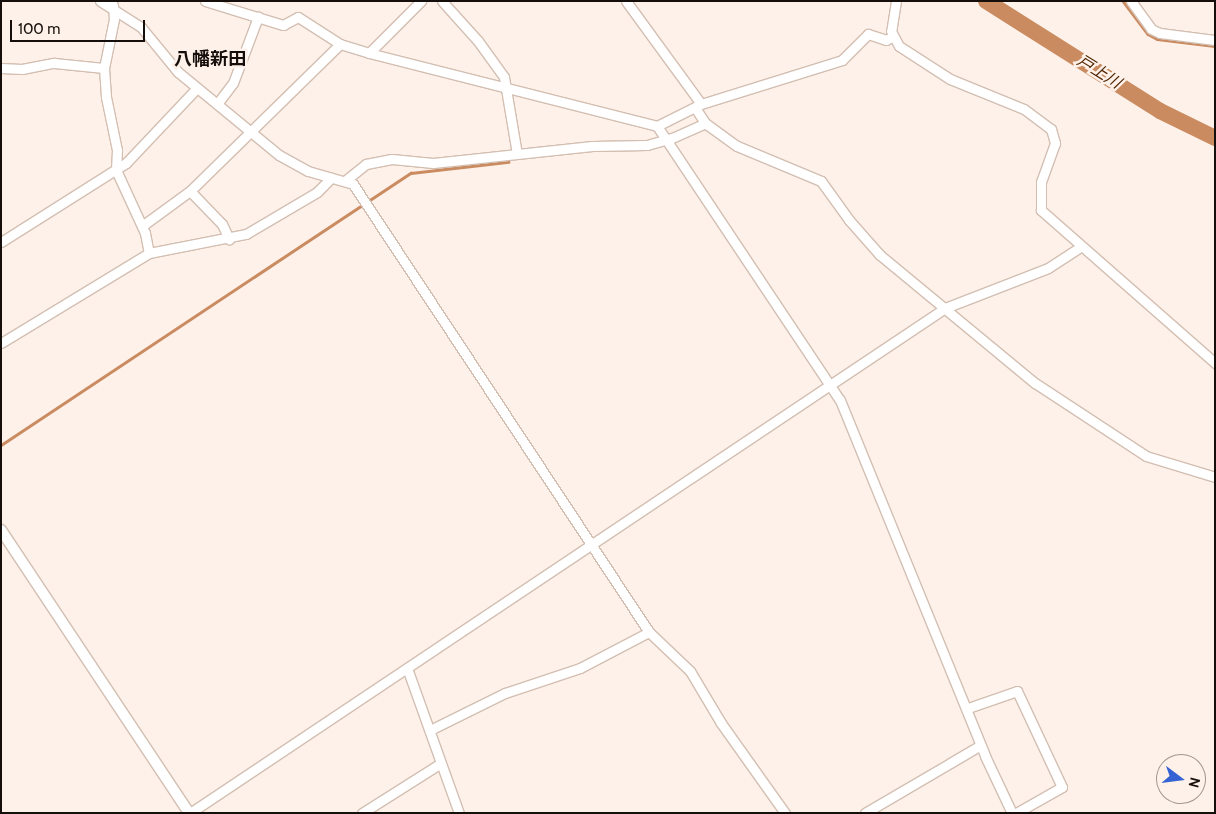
<!DOCTYPE html>
<html>
<head>
<meta charset="utf-8">
<style>
  body { margin:0 }
  #map { position:relative; width:1216px; height:814px; overflow:hidden; background:#fef1e9; font-family:Cabin,"Noto Sans JP",sans-serif }
  div>[style] { position:absolute }
  .stream>* { height:2.5px; margin:-1.25px; padding:0 1.25px; transform-origin:1.25px; border-radius:1.25px; background:#ca8b60 }
  .river>* { height:16px; margin:-8px; padding:0 8px; transform-origin:8px; border-radius:8px; background:#ca8b60 }
  .roads { filter:drop-shadow(1px 0 #d3bfb2) drop-shadow(-1px 0 #d3bfb2) drop-shadow(0 1px #d3bfb2) drop-shadow(0 -1px #d3bfb2) }
  .minor>* { height:9px; margin:-4.5px; padding:0 4.5px; transform-origin:4.5px; border-radius:4.5px; background:#fff }
  .tertiary>* { height:10px; margin:-5px; padding:0 5px; transform-origin:5px; border-radius:5px; background:#fff }
  span { translate:-50% -50%; white-space:nowrap; text-align:center; line-height:1.15; -webkit-text-stroke:5px #fef1e9; paint-order:stroke }
  .water-label { font-size:16px; color:#4c2301; font-style:italic }
  .quarter-label { font-size:18px; color:#150e0a; font-weight:700 }
  .frame { position:absolute; inset:0; border:2px solid #150e0a; pointer-events:none }
  .north { position:absolute; left:1156px; top:754px; width:50px; height:50px; box-sizing:border-box; background:#fef1e9; border:1px solid #a19690; border-radius:50%; rotate:105deg; font-size:14px; font-weight:700; line-height:20px; text-align:center; color:#150e0a }
  .north::after { content:''; display:block; margin:auto; width:18px; height:22px; background:#3663d3; clip-path:polygon(50% 0,100% 100%,50% 72%,0 100%) }
  .scale { position:absolute; left:10px; top:20px; width:135px; height:22px; box-sizing:border-box; border:2px solid #150e0a; border-top:0; padding-left:6px; font-size:15px; line-height:18px; white-space:nowrap; color:#150e0a; -webkit-text-stroke:4px #fef1e9; paint-order:stroke }
</style>
</head>
<body>
<div id="map">
  <div class="stream">
    <i style="left:1123px;top:1px;width:41px;rotate:52.9deg"></i>
    <i style="left:1148px;top:34px;width:10px;rotate:29deg"></i>
    <i style="left:1157px;top:39px;width:58px;rotate:6.9deg"></i>
    <i style="left:1px;top:445px;width:492px;rotate:-33.6deg"></i>
    <i style="left:411px;top:173px;width:98px;rotate:-6.5deg"></i>
  </div>
  <div class="river">
    <i style="left:986px;top:1px;width:206px;rotate:32.3deg"></i>
    <i style="left:1160px;top:111px;width:61px;rotate:26.1deg"></i>
  </div>
  <div class="roads">
    <div class="minor">
      <i style="left:100px;top:1px;width:49px;rotate:32.4deg"></i>
      <i style="left:141px;top:27px;width:58px;rotate:50.6deg"></i>
      <i style="left:178px;top:72px;width:131px;rotate:39.4deg"></i>
      <i style="left:279px;top:155px;width:33px;rotate:29deg"></i>
      <i style="left:308px;top:171px;width:47px;rotate:16.1deg"></i>
      <i style="left:353px;top:184px;width:537px;rotate:56.55deg"></i>
      <i style="left:649px;top:632px;width:57px;rotate:43.6deg"></i>
      <i style="left:690px;top:671px;width:61px;rotate:59.2deg"></i>
      <i style="left:721px;top:723px;width:110px;rotate:54.6deg"></i>
      <i style="left:205px;top:1px;width:82px;rotate:17.1deg"></i>
      <i style="left:283px;top:25px;width:17px;rotate:-28deg"></i>
      <i style="left:298px;top:17px;width:50px;rotate:32.7deg"></i>
      <i style="left:340px;top:44px;width:30px;rotate:17deg"></i>
      <i style="left:369px;top:53px;width:297px;rotate:14.2deg"></i>
      <i style="left:657px;top:126px;width:49px;rotate:-26.6deg"></i>
      <i style="left:701px;top:104px;width:148px;rotate:-17.3deg"></i>
      <i style="left:842px;top:60px;width:37px;rotate:-45deg"></i>
      <i style="left:868px;top:34px;width:19px;rotate:18deg"></i>
      <i style="left:886px;top:40px;width:7px;rotate:-27deg"></i>
      <i style="left:442px;top:1px;width:54px;rotate:48deg"></i>
      <i style="left:478px;top:41px;width:44px;rotate:54.2deg"></i>
      <i style="left:504px;top:77px;width:78px;rotate:80.4deg"></i>
      <i style="left:626px;top:1px;width:127px;rotate:53.9deg"></i>
      <i style="left:896px;top:1px;width:30px;rotate:99deg"></i>
      <i style="left:891px;top:31px;width:17px;rotate:62deg"></i>
      <i style="left:899px;top:46px;width:61px;rotate:32.9deg"></i>
      <i style="left:950px;top:79px;width:80px;rotate:22.1deg"></i>
      <i style="left:1024px;top:109px;width:34px;rotate:37deg"></i>
      <i style="left:1051px;top:129px;width:15px;rotate:74deg"></i>
      <i style="left:1055px;top:143px;width:41px;rotate:109.7deg"></i>
      <i style="left:1041px;top:182px;width:28px;rotate:90deg"></i>
      <i style="left:1041px;top:210px;width:232px;rotate:41.3deg"></i>
      <i style="left:1131px;top:1px;width:34px;rotate:54deg"></i>
      <i style="left:1151px;top:29px;width:10px;rotate:24deg"></i>
      <i style="left:1160px;top:33px;width:55px;rotate:7.3deg"></i>
      <i style="left:113px;top:5px;width:14px;rotate:86deg"></i>
      <i style="left:114px;top:19px;width:50px;rotate:101.5deg"></i>
      <i style="left:104px;top:68px;width:29px;rotate:86deg"></i>
      <i style="left:106px;top:97px;width:54px;rotate:78.3deg"></i>
      <i style="left:117px;top:150px;width:20px;rotate:93deg"></i>
      <i style="left:116px;top:170px;width:69px;rotate:65.3deg"></i>
      <i style="left:145px;top:233px;width:20px;rotate:79deg"></i>
      <i style="left:369px;top:53px;width:74px;rotate:-45deg"></i>
      <i style="left:1px;top:68px;width:21px;rotate:3deg"></i>
      <i style="left:22px;top:69px;width:33px;rotate:-11deg"></i>
      <i style="left:54px;top:63px;width:50px;rotate:5.7deg"></i>
      <i style="left:217px;top:104px;width:26px;rotate:-53deg"></i>
      <i style="left:233px;top:83px;width:71px;rotate:-69.3deg"></i>
      <i style="left:696px;top:109px;width:17px;rotate:57deg"></i>
      <i style="left:705px;top:123px;width:39px;rotate:36deg"></i>
      <i style="left:737px;top:146px;width:91px;rotate:22.6deg"></i>
      <i style="left:821px;top:181px;width:48px;rotate:54.3deg"></i>
      <i style="left:849px;top:220px;width:47px;rotate:48.5deg"></i>
      <i style="left:880px;top:255px;width:201px;rotate:39.6deg"></i>
      <i style="left:1035px;top:383px;width:133px;rotate:33.3deg"></i>
      <i style="left:1146px;top:456px;width:72px;rotate:16.9deg"></i>
      <i style="left:657px;top:126px;width:329px;rotate:56.3deg"></i>
      <i style="left:840px;top:400px;width:384px;rotate:67.8deg"></i>
      <i style="left:985px;top:756px;width:63px;rotate:64.7deg"></i>
      <i style="left:346px;top:180px;width:26px;rotate:-39deg"></i>
      <i style="left:366px;top:164px;width:26px;rotate:-11deg"></i>
      <i style="left:392px;top:159px;width:41px;rotate:5.6deg"></i>
      <i style="left:433px;top:163px;width:160px;rotate:-6.1deg"></i>
      <i style="left:592px;top:146px;width:55px;rotate:-1deg"></i>
      <i style="left:647px;top:145px;width:26px;rotate:-16deg"></i>
      <i style="left:672px;top:138px;width:36px;rotate:-24deg"></i>
      <i style="left:190px;top:191px;width:46px;rotate:45.9deg"></i>
      <i style="left:222px;top:224px;width:17px;rotate:65deg"></i>
      <i style="left:142px;top:226px;width:59px;rotate:-36.1deg"></i>
      <i style="left:190px;top:191px;width:210px;rotate:-44.4deg"></i>
      <i style="left:1px;top:242px;width:148px;rotate:-32.3deg"></i>
      <i style="left:126px;top:163px;width:103px;rotate:-46.6deg"></i>
      <i style="left:1px;top:343px;width:173px;rotate:-31.3deg"></i>
      <i style="left:149px;top:253px;width:99px;rotate:-11.1deg"></i>
      <i style="left:246px;top:234px;width:82px;rotate:-30.6deg"></i>
      <i style="left:317px;top:192px;width:20px;rotate:-45deg"></i>
      <i style="left:407px;top:668px;width:154px;rotate:70.3deg"></i>
      <i style="left:968px;top:708px;width:52px;rotate:-19.1deg"></i>
      <i style="left:1017px;top:691px;width:106px;rotate:64.9deg"></i>
      <i style="left:1062px;top:787px;width:53px;rotate:150.5deg"></i>
      <i style="left:430px;top:730px;width:84px;rotate:-26.3deg"></i>
      <i style="left:505px;top:693px;width:79px;rotate:-18.4deg"></i>
      <i style="left:580px;top:668px;width:78px;rotate:-27.6deg"></i>
      <i style="left:190px;top:813px;width:908px;rotate:-33.78deg"></i>
      <i style="left:945px;top:308px;width:110px;rotate:-21.2deg"></i>
      <i style="left:1048px;top:268px;width:38px;rotate:-33deg"></i>
      <i style="left:362px;top:813px;width:93px;rotate:-32.3deg"></i>
      <i style="left:865px;top:813px;width:134px;rotate:-30.4deg"></i>
    </div>
    <div class="tertiary">
      <i style="left:1px;top:530px;width:340px;rotate:56.4deg"></i>
    </div>
  </div>
  <div class="water-label">
    <span style="left:1099px;top:72px;rotate:32deg">戸上川</span>
  </div>
  <div class="quarter-label">
    <span style="left:210px;top:59px">八幡新田</span>
  </div>
  <div class="frame"></div>
  <div class="north">N</div>
  <div class="scale">100 m</div>
</div>
</body>
</html>
